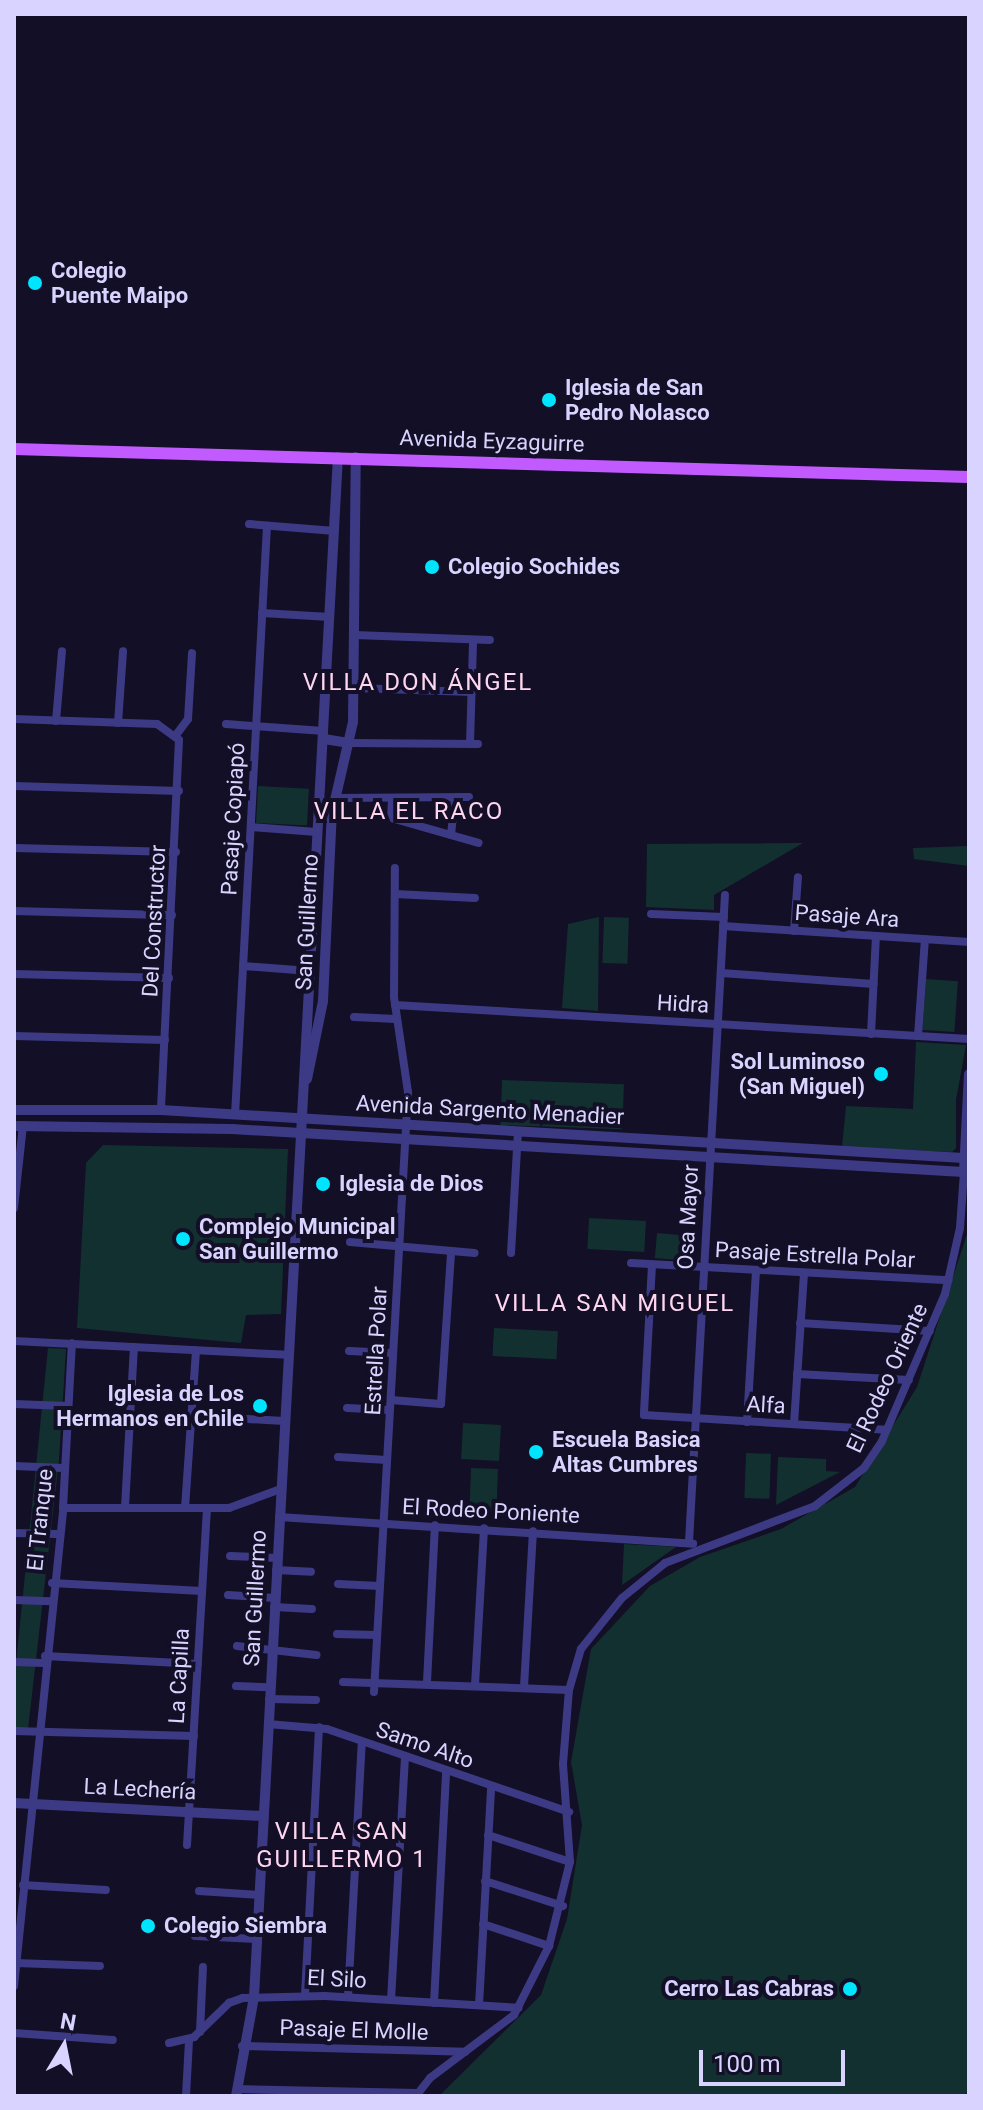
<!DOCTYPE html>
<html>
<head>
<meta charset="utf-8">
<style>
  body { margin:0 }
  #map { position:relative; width:983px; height:2110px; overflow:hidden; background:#130f26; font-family:Roboto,sans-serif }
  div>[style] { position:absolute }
  .green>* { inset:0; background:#12302f; transform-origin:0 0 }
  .minor>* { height:8px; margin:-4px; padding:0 4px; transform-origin:4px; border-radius:4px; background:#3d3a85 }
  .tertiary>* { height:10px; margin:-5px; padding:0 5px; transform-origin:5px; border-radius:5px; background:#3d3a85 }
  .primary>* { height:12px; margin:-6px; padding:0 6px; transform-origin:6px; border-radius:6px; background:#c25bff }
  .dots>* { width:22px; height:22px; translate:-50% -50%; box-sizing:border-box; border:4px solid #130f26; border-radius:50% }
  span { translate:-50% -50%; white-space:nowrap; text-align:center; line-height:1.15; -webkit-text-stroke:8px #130f26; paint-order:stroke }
  .poi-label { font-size:22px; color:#d9d4ff; font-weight:700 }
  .left { translate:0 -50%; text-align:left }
  .right { translate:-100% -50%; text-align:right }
  .street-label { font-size:22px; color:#d9d4ff }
  .neighbourhood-label { font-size:24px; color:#ffd6f0; letter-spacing:2px }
  .frame { position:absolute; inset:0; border:16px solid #d9d4ff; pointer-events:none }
  .north { position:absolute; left:24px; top:2006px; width:80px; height:80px; -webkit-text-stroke:6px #130f26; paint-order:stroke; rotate:10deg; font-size:22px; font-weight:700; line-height:32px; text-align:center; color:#d9d4ff }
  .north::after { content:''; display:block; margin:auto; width:28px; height:36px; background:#d9d4ff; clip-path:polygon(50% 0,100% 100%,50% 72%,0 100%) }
  .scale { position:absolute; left:699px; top:2050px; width:146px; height:36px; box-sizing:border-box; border:4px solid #d9d4ff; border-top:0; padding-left:10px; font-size:24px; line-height:28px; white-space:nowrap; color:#d9d4ff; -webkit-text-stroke:6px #130f26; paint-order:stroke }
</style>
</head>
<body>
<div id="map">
  <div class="green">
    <i style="left:258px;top:786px;width:51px;height:37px;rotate:3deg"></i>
    <i style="clip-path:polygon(803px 843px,714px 895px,714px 910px,646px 907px,647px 844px)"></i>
    <i style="clip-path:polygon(969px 846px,969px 866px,914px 859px,913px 848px)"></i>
    <i style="clip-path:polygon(599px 917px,598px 1011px,562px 1008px,568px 924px)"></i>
    <i style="left:604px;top:917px;width:25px;height:46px;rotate:2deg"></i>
    <i style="left:926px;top:979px;width:32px;height:51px;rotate:4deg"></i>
    <i style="clip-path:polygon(916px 1042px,966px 1045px,956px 1100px,956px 1148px,952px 1152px,842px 1147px,846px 1106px,913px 1109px)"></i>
    <i style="left:502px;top:1080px;width:122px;height:45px;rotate:2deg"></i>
    <i style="clip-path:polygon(103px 1145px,288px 1149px,281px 1314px,246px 1315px,241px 1343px,77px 1328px,86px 1163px)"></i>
    <i style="left:589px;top:1218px;width:57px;height:31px;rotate:3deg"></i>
    <i style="clip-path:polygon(969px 1228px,969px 2090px,964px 2096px,439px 2096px,541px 1995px,567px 1919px,582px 1825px,571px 1762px,591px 1649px,650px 1586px,700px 1557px,781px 1529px,855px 1487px,917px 1387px)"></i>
    <i style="left:657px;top:1233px;width:37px;height:25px;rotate:5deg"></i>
    <i style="left:494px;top:1328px;width:64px;height:28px;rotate:3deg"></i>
    <i style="clip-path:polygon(48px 1348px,66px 1349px,59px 1460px,28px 1729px,14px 1728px,14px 1683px)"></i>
    <i style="left:463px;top:1423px;width:38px;height:36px;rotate:3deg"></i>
    <i style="left:746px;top:1453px;width:25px;height:45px;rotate:2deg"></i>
    <i style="clip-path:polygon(778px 1457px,826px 1459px,826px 1471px,840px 1472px,776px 1505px)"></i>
    <i style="left:471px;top:1468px;width:27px;height:45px;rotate:2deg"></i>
    <i style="clip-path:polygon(624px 1544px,676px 1547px,622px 1585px)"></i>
  </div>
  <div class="minor">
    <i style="left:249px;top:524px;width:86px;rotate:4.7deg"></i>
    <i style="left:262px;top:613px;width:68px;rotate:3.4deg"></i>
    <i style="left:355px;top:635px;width:135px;rotate:2.1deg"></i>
    <i style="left:354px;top:688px;width:118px;rotate:1.9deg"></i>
    <i style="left:14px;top:719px;width:143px;rotate:2deg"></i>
    <i style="left:157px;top:724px;width:27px;rotate:36deg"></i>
    <i style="left:179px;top:740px;width:370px;rotate:92.8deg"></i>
    <i style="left:56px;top:721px;width:70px;rotate:-85.1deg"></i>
    <i style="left:118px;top:723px;width:72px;rotate:-86deg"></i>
    <i style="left:226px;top:724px;width:98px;rotate:4.1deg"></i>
    <i style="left:176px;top:735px;width:20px;rotate:-53deg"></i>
    <i style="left:188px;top:719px;width:66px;rotate:-86.5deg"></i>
    <i style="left:350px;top:743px;width:128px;rotate:0.4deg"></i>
    <i style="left:470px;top:744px;width:104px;rotate:-88.3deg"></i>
    <i style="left:14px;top:786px;width:165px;rotate:1.7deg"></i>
    <i style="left:335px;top:798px;width:134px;rotate:-0.4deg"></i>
    <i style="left:392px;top:800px;width:18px;rotate:93deg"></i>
    <i style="left:391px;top:818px;width:91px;rotate:15.9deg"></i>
    <i style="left:251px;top:827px;width:66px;rotate:4.3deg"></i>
    <i style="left:451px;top:835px;width:37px;rotate:-84deg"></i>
    <i style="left:14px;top:848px;width:162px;rotate:1.4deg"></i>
    <i style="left:395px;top:894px;width:80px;rotate:2.9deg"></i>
    <i style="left:14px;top:911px;width:158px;rotate:1.5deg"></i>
    <i style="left:651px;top:914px;width:73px;rotate:2.4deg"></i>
    <i style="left:723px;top:926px;width:247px;rotate:3.7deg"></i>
    <i style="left:794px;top:931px;width:54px;rotate:-85.8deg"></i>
    <i style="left:243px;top:966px;width:67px;rotate:4.3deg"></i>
    <i style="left:721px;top:973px;width:153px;rotate:4.1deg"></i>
    <i style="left:14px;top:974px;width:155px;rotate:1.5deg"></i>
    <i style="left:395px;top:1005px;width:575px;rotate:3.39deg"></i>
    <i style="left:354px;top:1017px;width:42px;rotate:2.7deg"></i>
    <i style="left:871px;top:1034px;width:98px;rotate:-87.1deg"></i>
    <i style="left:14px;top:1036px;width:151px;rotate:1.5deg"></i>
    <i style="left:918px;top:1036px;width:97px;rotate:-85.9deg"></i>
    <i style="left:235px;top:1115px;width:590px;rotate:-86.89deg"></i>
    <i style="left:14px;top:1208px;width:83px;rotate:-83.8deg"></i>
    <i style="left:350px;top:1242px;width:125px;rotate:5deg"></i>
    <i style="left:511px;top:1253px;width:122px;rotate:-86.7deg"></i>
    <i style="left:631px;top:1263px;width:318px;rotate:3.1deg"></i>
    <i style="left:652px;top:1265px;width:150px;rotate:93.1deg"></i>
    <i style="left:644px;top:1415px;width:242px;rotate:3.5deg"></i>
    <i style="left:800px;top:1323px;width:130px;rotate:3.5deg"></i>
    <i style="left:14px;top:1341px;width:274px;rotate:2.9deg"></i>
    <i style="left:349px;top:1351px;width:44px;rotate:2.6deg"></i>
    <i style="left:797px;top:1374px;width:112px;rotate:3.1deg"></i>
    <i style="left:391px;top:1400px;width:50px;rotate:4.6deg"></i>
    <i style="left:441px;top:1404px;width:152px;rotate:-86.2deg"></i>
    <i style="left:14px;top:1404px;width:54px;rotate:2.1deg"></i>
    <i style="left:347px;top:1408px;width:43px;rotate:2.7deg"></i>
    <i style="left:192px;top:1416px;width:92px;rotate:3.1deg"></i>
    <i style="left:747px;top:1422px;width:152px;rotate:-86.6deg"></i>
    <i style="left:794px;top:1424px;width:151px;rotate:-86.2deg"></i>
    <i style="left:338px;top:1457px;width:49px;rotate:3.5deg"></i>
    <i style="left:14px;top:1466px;width:50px;rotate:2.3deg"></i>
    <i style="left:125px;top:1507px;width:160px;rotate:-86.8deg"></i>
    <i style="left:63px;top:1508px;width:166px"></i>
    <i style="left:229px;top:1508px;width:55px;rotate:-20.1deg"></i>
    <i style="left:185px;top:1508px;width:158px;rotate:-86deg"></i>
    <i style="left:279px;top:1517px;width:415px;rotate:3.7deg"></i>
    <i style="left:14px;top:1533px;width:43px;rotate:1.3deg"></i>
    <i style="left:689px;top:1542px;width:648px;rotate:-86.82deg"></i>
    <i style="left:230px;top:1556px;width:47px;rotate:2.4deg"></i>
    <i style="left:276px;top:1570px;width:35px;rotate:3deg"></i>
    <i style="left:52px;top:1583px;width:150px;rotate:3.1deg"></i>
    <i style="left:338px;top:1584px;width:42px;rotate:2.7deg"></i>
    <i style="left:228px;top:1595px;width:47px;rotate:3.7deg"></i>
    <i style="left:14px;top:1600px;width:37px;rotate:2deg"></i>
    <i style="left:274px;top:1607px;width:38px;rotate:3deg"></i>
    <i style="left:337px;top:1634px;width:40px;rotate:1.4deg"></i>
    <i style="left:237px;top:1646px;width:80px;rotate:6.5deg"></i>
    <i style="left:45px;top:1656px;width:153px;rotate:3deg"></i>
    <i style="left:14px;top:1662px;width:30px;rotate:2deg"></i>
    <i style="left:343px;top:1682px;width:226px;rotate:2deg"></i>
    <i style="left:427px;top:1682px;width:157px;rotate:-87.1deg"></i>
    <i style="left:475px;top:1685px;width:157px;rotate:-86.7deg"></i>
    <i style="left:236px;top:1686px;width:34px;rotate:2deg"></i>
    <i style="left:524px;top:1687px;width:156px;rotate:-86.7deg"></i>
    <i style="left:374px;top:1692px;width:601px;rotate:-86.76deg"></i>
    <i style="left:408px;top:1092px;width:96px;rotate:-98.4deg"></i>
    <i style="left:394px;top:997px;width:129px;rotate:-89.6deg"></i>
    <i style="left:269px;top:1699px;width:47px;rotate:1.2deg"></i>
    <i style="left:268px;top:1724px;width:59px;rotate:4.8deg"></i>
    <i style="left:327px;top:1729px;width:256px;rotate:18.9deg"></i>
    <i style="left:14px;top:1731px;width:180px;rotate:1.6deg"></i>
    <i style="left:488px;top:1835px;width:86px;rotate:18.2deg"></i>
    <i style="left:187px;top:1845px;width:337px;rotate:-86.6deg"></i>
    <i style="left:485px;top:1881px;width:82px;rotate:17.8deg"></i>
    <i style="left:23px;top:1885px;width:83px;rotate:3.4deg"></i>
    <i style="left:199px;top:1891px;width:60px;rotate:3.8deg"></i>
    <i style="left:483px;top:1924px;width:70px;rotate:18.4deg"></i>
    <i style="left:195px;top:1936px;width:62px;rotate:2.8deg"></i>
    <i style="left:16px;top:1963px;width:84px;rotate:2deg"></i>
    <i style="left:14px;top:1986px;width:481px;rotate:-84.1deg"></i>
    <i style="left:63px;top:1508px;width:165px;rotate:-86.9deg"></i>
    <i style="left:305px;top:1995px;width:268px;rotate:-87deg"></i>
    <i style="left:348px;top:1997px;width:255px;rotate:-86.9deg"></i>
    <i style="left:391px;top:2000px;width:243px;rotate:-86.7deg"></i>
    <i style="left:434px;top:2003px;width:230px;rotate:-87deg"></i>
    <i style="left:479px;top:2005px;width:218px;rotate:-86.8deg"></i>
    <i style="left:200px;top:2032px;width:65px;rotate:-87.4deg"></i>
    <i style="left:14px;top:2033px;width:99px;rotate:4deg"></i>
    <i style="left:169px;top:2043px;width:26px;rotate:-13deg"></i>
    <i style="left:194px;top:2037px;width:49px;rotate:-44.2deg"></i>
    <i style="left:229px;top:2003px;width:15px;rotate:-20deg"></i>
    <i style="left:243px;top:1998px;width:82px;rotate:-1.4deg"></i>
    <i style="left:325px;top:1996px;width:194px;rotate:3.5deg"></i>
    <i style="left:242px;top:2046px;width:223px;rotate:1.5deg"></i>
    <i style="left:237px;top:2089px;width:181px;rotate:1.3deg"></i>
    <i style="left:186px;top:2096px;width:56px;rotate:-86.9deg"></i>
    <i style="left:416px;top:2096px;width:23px;rotate:-52deg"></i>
    <i style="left:430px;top:2078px;width:105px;rotate:-36.9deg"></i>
    <i style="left:514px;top:2015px;width:77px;rotate:-63.1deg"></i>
    <i style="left:549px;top:1946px;width:87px;rotate:-76deg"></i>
    <i style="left:570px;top:1862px;width:98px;rotate:-94.1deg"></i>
    <i style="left:563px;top:1764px;width:74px;rotate:-85.4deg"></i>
    <i style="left:569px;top:1690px;width:43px;rotate:-73.7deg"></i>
    <i style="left:581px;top:1649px;width:65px;rotate:-51.2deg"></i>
    <i style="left:622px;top:1598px;width:55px;rotate:-39.1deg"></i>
    <i style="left:665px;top:1563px;width:160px;rotate:-20.8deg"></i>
    <i style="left:815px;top:1506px;width:62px;rotate:-37.8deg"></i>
    <i style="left:864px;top:1468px;width:32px;rotate:-56deg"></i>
    <i style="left:882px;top:1441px;width:160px;rotate:-66.8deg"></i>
    <i style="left:945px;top:1294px;width:68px;rotate:-77.2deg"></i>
    <i style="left:960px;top:1228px;width:56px;rotate:-85.9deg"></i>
  </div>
  <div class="tertiary">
    <i style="left:324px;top:739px;width:26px;rotate:9deg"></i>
    <i style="left:307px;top:1079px;width:80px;rotate:-78.4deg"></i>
    <i style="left:323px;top:1001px;width:188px;rotate:-87.3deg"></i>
    <i style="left:332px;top:813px;width:93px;rotate:-77deg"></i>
    <i style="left:353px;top:722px;width:265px;rotate:-89.4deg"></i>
    <i style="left:14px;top:1110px;width:147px"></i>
    <i style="left:161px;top:1110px;width:804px;rotate:3.42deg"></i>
    <i style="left:14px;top:1126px;width:218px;rotate:0.8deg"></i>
    <i style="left:232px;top:1129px;width:733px;rotate:3.36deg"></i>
    <i style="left:964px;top:1172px;width:98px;rotate:-87.1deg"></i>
    <i style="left:14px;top:1803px;width:249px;rotate:3deg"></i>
    <i style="left:236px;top:2096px;width:101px;rotate:-79.7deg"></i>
    <i style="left:254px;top:1997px;width:1542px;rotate:-86.88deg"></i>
  </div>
  <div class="primary">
    <i style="left:14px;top:449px;width:955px;rotate:1.68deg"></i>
  </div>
  <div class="dots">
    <i style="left:35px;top:283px;background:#00e5ff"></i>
    <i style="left:549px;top:400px;background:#00e5ff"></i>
    <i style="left:432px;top:567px;background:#00e5ff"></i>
    <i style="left:881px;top:1074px;background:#00e5ff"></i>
    <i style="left:323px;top:1184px;background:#00e5ff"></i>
    <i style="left:183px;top:1239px;background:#00e5ff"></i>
    <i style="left:260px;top:1406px;background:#00e5ff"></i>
    <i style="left:536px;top:1452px;background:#00e5ff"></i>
    <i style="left:148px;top:1926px;background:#00e5ff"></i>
    <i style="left:850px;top:1989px;background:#00e5ff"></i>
  </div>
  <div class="poi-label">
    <span class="left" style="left:51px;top:283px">Colegio<br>Puente Maipo</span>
    <span class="left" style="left:565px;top:400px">Iglesia de San<br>Pedro Nolasco</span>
    <span class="left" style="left:448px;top:567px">Colegio Sochides</span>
    <span class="right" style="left:865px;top:1074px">Sol Luminoso<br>(San Miguel)</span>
    <span class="left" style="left:339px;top:1184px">Iglesia de Dios</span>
    <span class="left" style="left:199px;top:1239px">Complejo Municipal<br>San Guillermo</span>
    <span class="right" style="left:244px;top:1406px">Iglesia de Los<br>Hermanos en Chile</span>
    <span class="left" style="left:552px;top:1452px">Escuela Basica<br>Altas Cumbres</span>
    <span class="left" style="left:164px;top:1926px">Colegio Siembra</span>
    <span class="right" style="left:834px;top:1989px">Cerro Las Cabras</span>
  </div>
  <div class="street-label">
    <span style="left:492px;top:441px;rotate:2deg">Avenida Eyzaguirre</span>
    <span style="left:233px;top:819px;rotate:-87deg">Pasaje Copiapó</span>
    <span style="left:847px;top:916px;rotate:4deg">Pasaje Ara</span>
    <span style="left:154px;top:921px;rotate:-87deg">Del Constructor</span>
    <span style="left:307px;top:922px;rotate:-87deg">San Guillermo</span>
    <span style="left:683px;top:1004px;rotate:3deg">Hidra</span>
    <span style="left:490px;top:1110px;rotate:3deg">Avenida Sargento Menadier</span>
    <span style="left:688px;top:1217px;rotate:-87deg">Osa Mayor</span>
    <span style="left:815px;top:1255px;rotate:3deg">Pasaje Estrella Polar</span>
    <span style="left:376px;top:1351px;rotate:-87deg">Estrella Polar</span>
    <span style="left:887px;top:1378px;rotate:-65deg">El Rodeo Oriente</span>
    <span style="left:766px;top:1405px;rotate:3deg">Alfa</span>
    <span style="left:491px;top:1511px;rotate:3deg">El Rodeo Poniente</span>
    <span style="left:40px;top:1520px;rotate:-84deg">El Tranque</span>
    <span style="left:255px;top:1598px;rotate:-87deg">San Guillermo</span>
    <span style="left:179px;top:1676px;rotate:-87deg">La Capilla</span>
    <span style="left:425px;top:1745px;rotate:19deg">Samo Alto</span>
    <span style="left:140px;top:1789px;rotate:3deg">La Lechería</span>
    <span style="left:337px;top:1979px;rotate:3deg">El Silo</span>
    <span style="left:354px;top:2030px;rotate:2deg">Pasaje El Molle</span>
  </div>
  <div class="neighbourhood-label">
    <span style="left:418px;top:683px">VILLA DON ÁNGEL</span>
    <span style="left:409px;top:812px">VILLA EL RACO</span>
    <span style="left:615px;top:1304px">VILLA SAN MIGUEL</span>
    <span style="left:342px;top:1846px">VILLA SAN<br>GUILLERMO 1</span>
  </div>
  <div class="frame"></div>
  <div class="north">N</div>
  <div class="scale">100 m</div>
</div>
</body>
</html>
